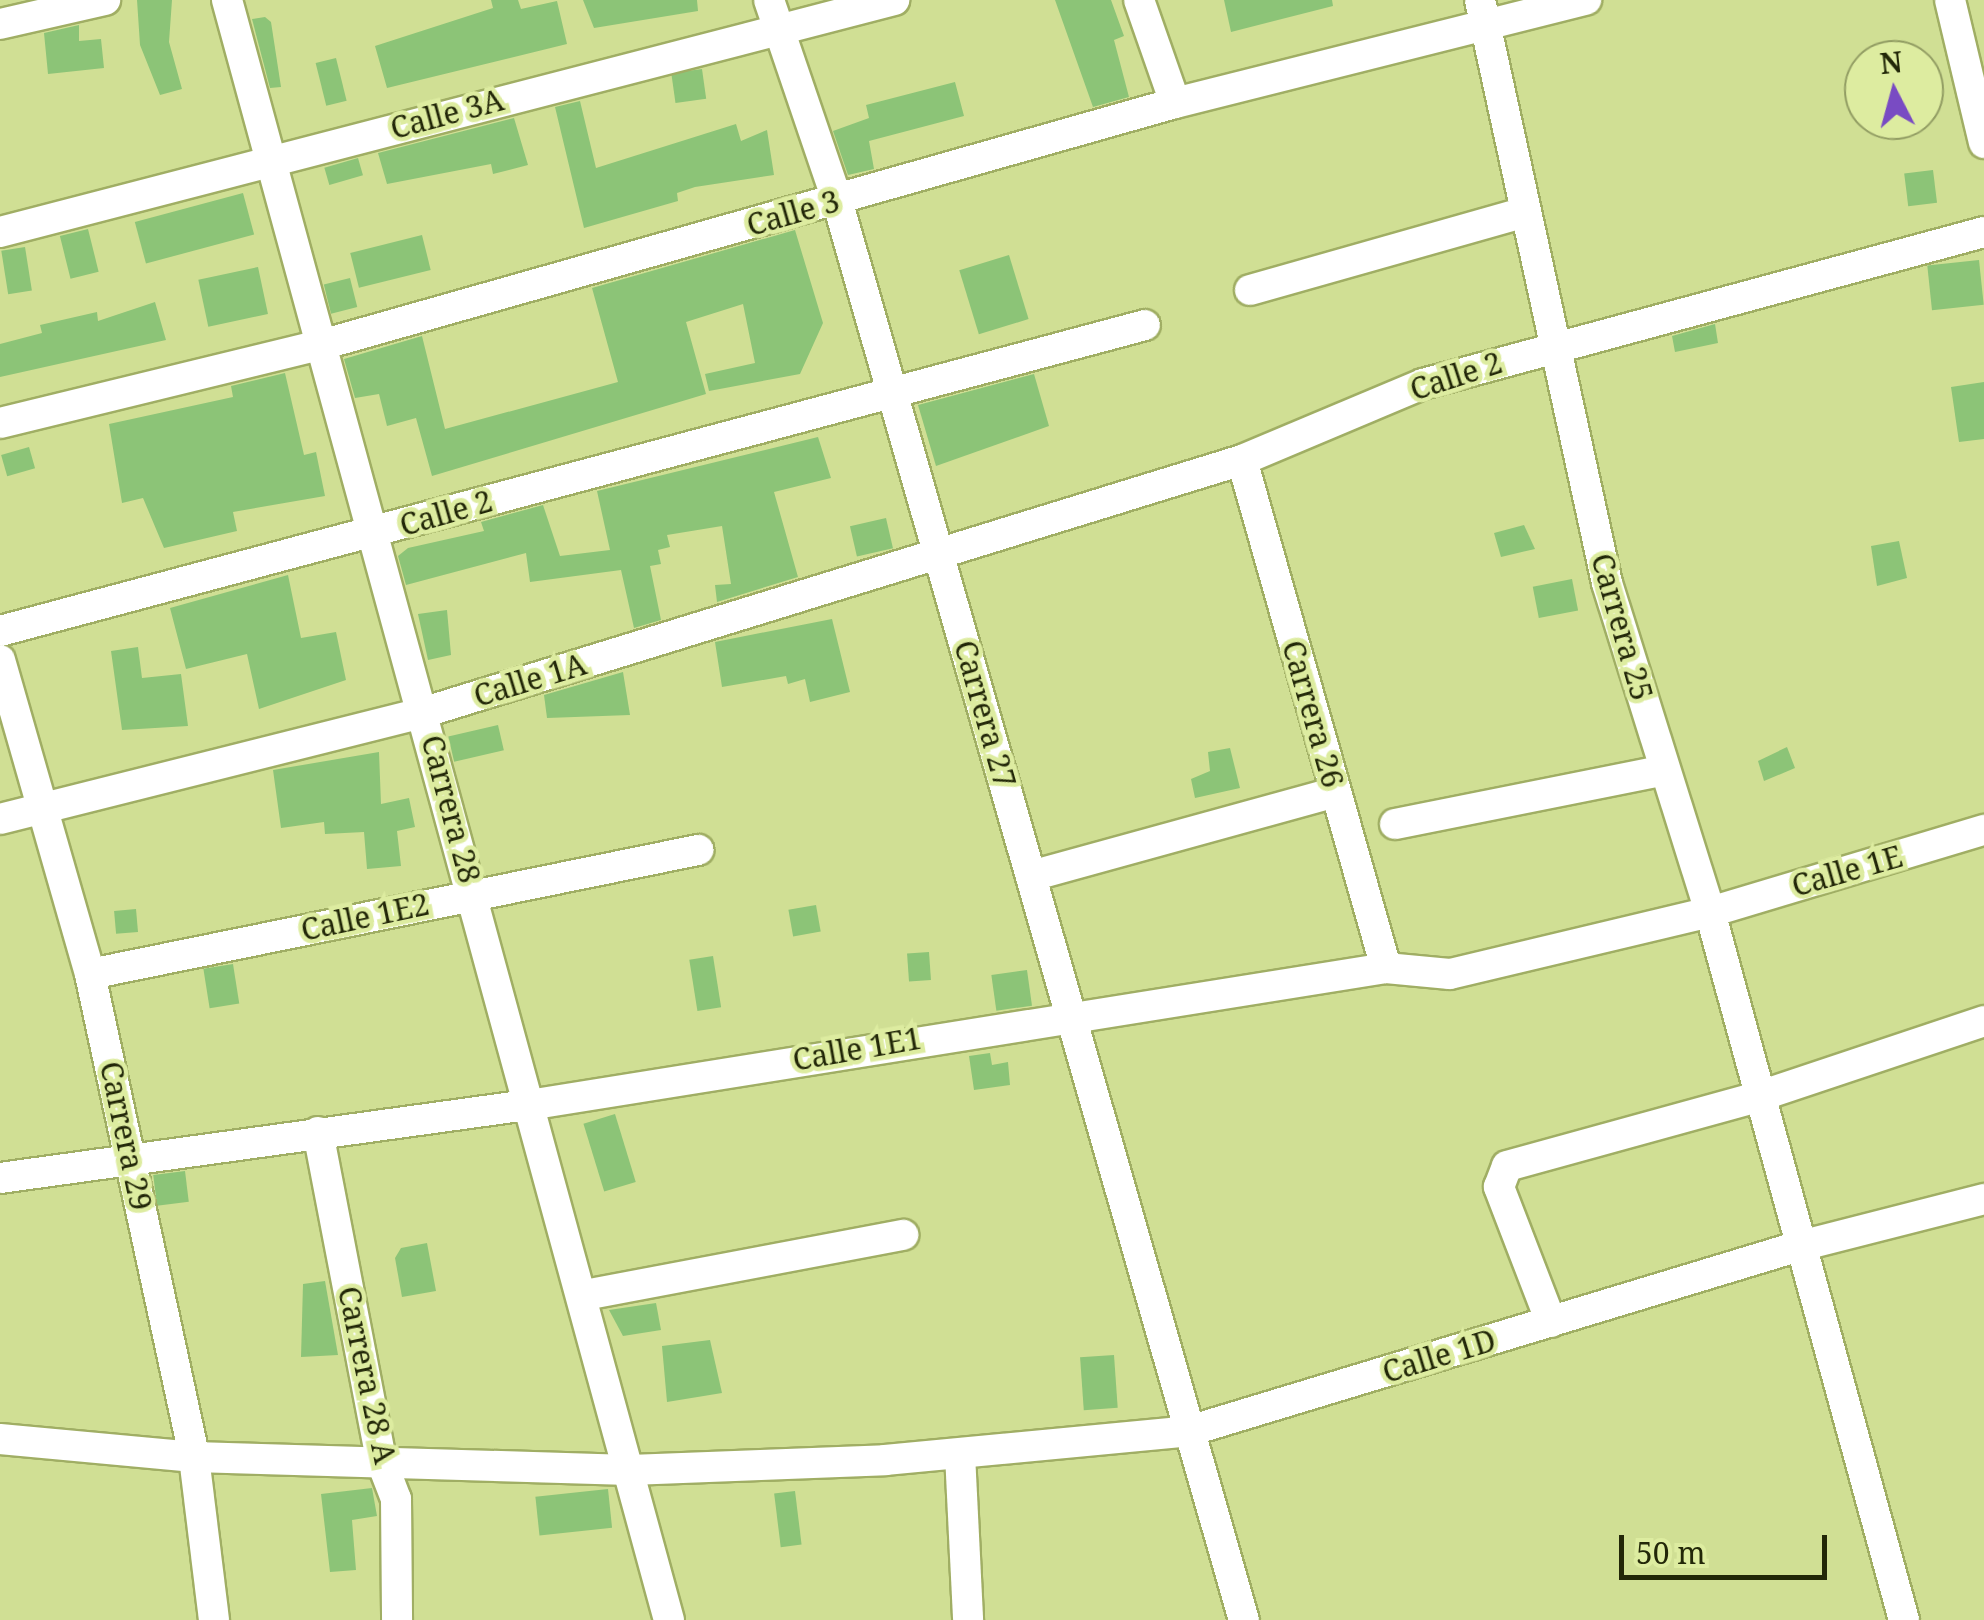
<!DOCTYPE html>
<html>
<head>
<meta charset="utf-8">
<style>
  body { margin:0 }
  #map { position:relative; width:1984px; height:1620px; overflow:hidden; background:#d0df94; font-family:"Noto Serif",serif }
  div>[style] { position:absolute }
  .building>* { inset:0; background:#8cc477; transform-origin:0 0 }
  .roads { filter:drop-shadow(2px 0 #a0ae64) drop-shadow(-2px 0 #a0ae64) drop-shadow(0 2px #a0ae64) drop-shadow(0 -2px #a0ae64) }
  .street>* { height:30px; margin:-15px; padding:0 15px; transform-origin:15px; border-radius:15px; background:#fff }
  span { translate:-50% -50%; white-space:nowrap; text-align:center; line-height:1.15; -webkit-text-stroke:9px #ddeca0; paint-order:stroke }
  .street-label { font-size:30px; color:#222708 }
  .north { position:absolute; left:1844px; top:40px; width:100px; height:100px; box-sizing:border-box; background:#ddeca0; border:2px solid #929d63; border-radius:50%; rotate:354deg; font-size:28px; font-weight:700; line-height:40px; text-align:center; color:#222708 }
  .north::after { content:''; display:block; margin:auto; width:35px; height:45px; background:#794bc3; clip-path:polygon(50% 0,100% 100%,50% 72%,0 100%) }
  .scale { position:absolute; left:1619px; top:1535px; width:208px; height:45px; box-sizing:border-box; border:5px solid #222708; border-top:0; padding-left:12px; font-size:30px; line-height:35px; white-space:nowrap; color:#222708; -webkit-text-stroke:8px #ddeca0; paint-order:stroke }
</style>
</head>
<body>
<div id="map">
  <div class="building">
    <i style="clip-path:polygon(137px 0,172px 0,169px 42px,182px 89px,160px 95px,140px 45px)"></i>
    <i style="clip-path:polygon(491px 0,518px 0,521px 9px,557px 1px,567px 44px,387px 88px,375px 46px,493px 8px)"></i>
    <i style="clip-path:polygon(583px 0,697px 0,698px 11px,594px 28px)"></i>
    <i style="clip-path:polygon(1055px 0,1111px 0,1124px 36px,1114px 40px,1129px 97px,1093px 107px)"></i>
    <i style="clip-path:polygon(1224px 0,1332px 0,1333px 6px,1231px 32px)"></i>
    <i style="clip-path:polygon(265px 17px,271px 22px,281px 87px,270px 88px,252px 19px)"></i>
    <i style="clip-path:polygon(79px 25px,79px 41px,101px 39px,104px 68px,48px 74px,44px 33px)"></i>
    <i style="left:336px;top:58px;width:44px;height:21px;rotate:76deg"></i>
    <i style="left:702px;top:69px;width:30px;height:31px;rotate:82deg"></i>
    <i style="clip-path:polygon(955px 82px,964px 116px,869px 141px,874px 169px,848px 175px,833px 131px,869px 118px,866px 105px)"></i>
    <i style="clip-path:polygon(580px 101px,596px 168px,736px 124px,741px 141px,767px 130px,774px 175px,695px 187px,677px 193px,678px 201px,584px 228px,555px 107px)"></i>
    <i style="clip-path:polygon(514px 118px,528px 165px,493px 174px,491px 164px,387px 184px,378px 153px)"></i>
    <i style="left:358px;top:158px;width:18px;height:35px;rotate:74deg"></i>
    <i style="left:1933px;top:170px;width:33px;height:29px;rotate:83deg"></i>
    <i style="left:243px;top:193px;width:43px;height:112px;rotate:75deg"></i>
    <i style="left:88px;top:229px;width:44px;height:29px;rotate:76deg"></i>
    <i style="clip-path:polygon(795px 230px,823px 323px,800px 374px,709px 391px,705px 374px,755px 363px,743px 304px,686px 322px,706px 394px,432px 476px,416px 418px,387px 426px,379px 394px,355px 398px,344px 359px,422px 336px,445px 429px,618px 382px,592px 288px)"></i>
    <i style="left:422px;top:235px;width:36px;height:74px;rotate:76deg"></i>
    <i style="left:25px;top:247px;width:44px;height:24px;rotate:81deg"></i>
    <i style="left:1009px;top:255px;width:67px;height:52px;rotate:73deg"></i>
    <i style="left:1979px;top:260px;width:45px;height:52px;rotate:84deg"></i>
    <i style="left:258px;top:267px;width:48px;height:61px;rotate:78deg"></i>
    <i style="left:350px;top:278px;width:30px;height:27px;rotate:76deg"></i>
    <i style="clip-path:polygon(155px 302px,166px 340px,0 377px,0 344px,42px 333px,40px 325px,97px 312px,98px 321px)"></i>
    <i style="clip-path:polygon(1715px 324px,1718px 343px,1675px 352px,1672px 336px)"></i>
    <i style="clip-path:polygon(285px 373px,304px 455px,316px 452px,325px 496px,233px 512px,237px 531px,164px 548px,143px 498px,122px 503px,109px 424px,233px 397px,231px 386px)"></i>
    <i style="clip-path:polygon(1034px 374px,1049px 426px,936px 466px,918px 405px)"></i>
    <i style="clip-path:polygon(1984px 382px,1984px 439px,1959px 442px,1951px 387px)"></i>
    <i style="clip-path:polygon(818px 437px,831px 478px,774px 492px,798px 577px,717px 602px,715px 585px,731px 584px,722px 526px,667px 535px,670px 547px,658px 550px,661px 564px,650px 566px,661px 620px,634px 628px,621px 570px,530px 582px,526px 553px,406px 585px,398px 556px,408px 548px,484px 531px,481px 522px,543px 505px,560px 556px,610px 550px,597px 491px)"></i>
    <i style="left:29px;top:447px;width:22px;height:29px;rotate:74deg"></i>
    <i style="left:886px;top:518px;width:31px;height:37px;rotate:77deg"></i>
    <i style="clip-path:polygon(1524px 525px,1535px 549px,1501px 557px,1494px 533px)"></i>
    <i style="clip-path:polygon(1899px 541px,1907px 578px,1877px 586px,1871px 546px)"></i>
    <i style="clip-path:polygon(288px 575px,301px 638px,336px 632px,346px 680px,259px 709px,247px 654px,186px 669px,170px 608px)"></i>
    <i style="left:1572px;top:579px;width:32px;height:40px;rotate:79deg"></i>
    <i style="clip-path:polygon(447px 610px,451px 655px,428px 660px,418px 614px)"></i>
    <i style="clip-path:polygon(832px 619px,850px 692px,810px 702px,805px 679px,788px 684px,786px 676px,722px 687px,715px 642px)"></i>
    <i style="clip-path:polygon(138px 647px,142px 678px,181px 674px,188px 726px,122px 730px,111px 651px)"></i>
    <i style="clip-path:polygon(623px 672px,630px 715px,547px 718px,544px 695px)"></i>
    <i style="left:498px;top:725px;width:26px;height:51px;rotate:77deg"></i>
    <i style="clip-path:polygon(1787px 747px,1795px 768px,1764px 781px,1758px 761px)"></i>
    <i style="clip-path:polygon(1230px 748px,1240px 788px,1195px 798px,1191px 779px,1210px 771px,1208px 752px)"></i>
    <i style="clip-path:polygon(379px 752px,381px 804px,409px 798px,415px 827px,397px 831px,401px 866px,367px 869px,364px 832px,325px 834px,324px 822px,281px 828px,273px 770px)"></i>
    <i style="left:816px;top:905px;width:27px;height:28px;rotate:80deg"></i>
    <i style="left:136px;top:909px;width:23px;height:22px;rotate:85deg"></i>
    <i style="left:929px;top:952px;width:28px;height:22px;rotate:86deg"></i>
    <i style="left:713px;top:956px;width:52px;height:24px;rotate:81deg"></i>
    <i style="left:233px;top:964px;width:40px;height:30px;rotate:81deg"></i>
    <i style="left:1027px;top:970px;width:36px;height:36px;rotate:82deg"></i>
    <i style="clip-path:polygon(990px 1053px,992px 1065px,1008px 1062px,1010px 1085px,974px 1090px,969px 1056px)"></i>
    <i style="left:615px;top:1114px;width:71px;height:33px;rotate:73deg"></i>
    <i style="left:185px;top:1171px;width:31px;height:32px;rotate:83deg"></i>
    <i style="clip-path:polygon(427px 1243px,436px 1291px,402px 1297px,395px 1258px,401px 1248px)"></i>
    <i style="clip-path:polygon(325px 1281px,338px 1355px,301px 1357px,303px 1284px)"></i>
    <i style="clip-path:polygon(656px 1303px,661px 1330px,623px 1336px,609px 1310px)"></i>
    <i style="clip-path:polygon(710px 1340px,722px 1393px,667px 1402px,662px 1346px)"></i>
    <i style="left:1114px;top:1355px;width:53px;height:34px;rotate:86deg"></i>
    <i style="clip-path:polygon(372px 1488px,377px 1516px,352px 1520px,356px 1570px,330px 1572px,321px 1494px)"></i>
    <i style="left:608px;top:1489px;width:39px;height:73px;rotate:84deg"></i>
    <i style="left:795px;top:1491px;width:54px;height:21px;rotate:83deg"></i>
  </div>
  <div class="roads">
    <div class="street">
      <i style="left:227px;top:0;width:1679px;rotate:74.74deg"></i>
      <i style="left:769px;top:0;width:211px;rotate:71.2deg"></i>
      <i style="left:837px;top:200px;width:1477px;rotate:74.01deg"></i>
      <i style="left:1139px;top:0;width:109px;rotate:70.7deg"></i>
      <i style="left:1480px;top:0;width:597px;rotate:77.71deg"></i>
      <i style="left:1607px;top:583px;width:345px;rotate:72.6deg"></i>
      <i style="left:1710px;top:912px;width:734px;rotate:74.68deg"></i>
      <i style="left:1950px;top:0;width:147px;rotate:76.6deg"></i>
      <i style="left:0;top:24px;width:108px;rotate:-12.9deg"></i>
      <i style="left:0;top:232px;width:924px;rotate:-14.55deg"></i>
      <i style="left:1250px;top:290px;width:286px;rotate:-15.8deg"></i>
      <i style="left:0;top:423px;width:330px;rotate:-13.7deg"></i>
      <i style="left:321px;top:345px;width:888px;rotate:-15.82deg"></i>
      <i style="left:1175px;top:103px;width:424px;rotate:-14.1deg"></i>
      <i style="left:1242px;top:460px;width:528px;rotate:74.17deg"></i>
      <i style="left:0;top:631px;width:1185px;rotate:-14.96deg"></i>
      <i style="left:0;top:660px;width:327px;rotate:74deg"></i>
      <i style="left:90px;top:974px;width:494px;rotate:77.8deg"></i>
      <i style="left:194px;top:1457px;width:164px;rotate:83deg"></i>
      <i style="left:0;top:819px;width:438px;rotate:-14.1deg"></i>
      <i style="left:425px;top:712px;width:855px;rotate:-17.14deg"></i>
      <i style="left:1242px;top:460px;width:196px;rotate:-22.8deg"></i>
      <i style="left:1423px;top:384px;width:581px;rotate:-15.16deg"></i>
      <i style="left:1395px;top:824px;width:275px;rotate:-11.3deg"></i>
      <i style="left:1031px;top:876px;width:315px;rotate:-15.4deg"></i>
      <i style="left:90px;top:974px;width:621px;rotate:-11.53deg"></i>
      <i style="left:318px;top:1132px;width:334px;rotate:79.1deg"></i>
      <i style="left:381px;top:1460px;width:42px;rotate:69deg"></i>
      <i style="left:396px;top:1499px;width:121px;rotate:89.5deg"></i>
      <i style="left:0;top:1178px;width:540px;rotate:-7.88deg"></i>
      <i style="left:535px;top:1104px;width:862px;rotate:-9.08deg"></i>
      <i style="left:1386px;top:968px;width:64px;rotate:5.4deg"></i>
      <i style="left:1450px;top:974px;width:267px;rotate:-13.4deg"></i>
      <i style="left:1710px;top:912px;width:286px;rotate:-16.7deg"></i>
      <i style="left:585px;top:1295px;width:324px;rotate:-10.7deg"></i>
      <i style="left:1551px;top:1322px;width:145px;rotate:-111.1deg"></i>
      <i style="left:1499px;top:1187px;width:22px;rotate:-69deg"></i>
      <i style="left:1507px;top:1166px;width:259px;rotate:-15.4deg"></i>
      <i style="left:1757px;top:1097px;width:239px;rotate:-18.5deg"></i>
      <i style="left:0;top:1439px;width:195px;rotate:5.3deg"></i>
      <i style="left:194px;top:1457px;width:436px;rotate:1.7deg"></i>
      <i style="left:630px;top:1470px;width:255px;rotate:-2.2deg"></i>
      <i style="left:885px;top:1460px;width:305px;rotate:-5.4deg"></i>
      <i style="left:1189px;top:1431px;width:634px;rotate:-16.86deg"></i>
      <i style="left:1796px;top:1247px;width:194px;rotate:-14.3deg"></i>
      <i style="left:960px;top:1454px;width:166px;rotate:87.2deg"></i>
    </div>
  </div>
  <div class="street-label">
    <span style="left:447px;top:114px;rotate:-15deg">Calle 3A</span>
    <span style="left:793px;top:213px;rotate:-16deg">Calle 3</span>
    <span style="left:1456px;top:376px;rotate:-18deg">Calle 2</span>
    <span style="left:446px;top:513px;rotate:-16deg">Calle 2</span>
    <span style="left:1622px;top:627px;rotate:74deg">Carrera 25</span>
    <span style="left:530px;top:680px;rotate:-17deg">Calle 1A</span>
    <span style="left:985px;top:714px;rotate:74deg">Carrera 27</span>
    <span style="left:1313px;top:714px;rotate:74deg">Carrera 26</span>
    <span style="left:451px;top:809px;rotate:75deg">Carrera 28</span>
    <span style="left:1847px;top:871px;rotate:-16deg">Calle 1E</span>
    <span style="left:365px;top:917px;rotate:-12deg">Calle 1E2</span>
    <span style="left:857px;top:1049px;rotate:-10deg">Calle 1E1</span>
    <span style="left:126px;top:1136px;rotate:78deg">Carrera 29</span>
    <span style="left:1439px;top:1356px;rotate:-17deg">Calle 1D</span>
    <span style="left:367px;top:1375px;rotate:78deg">Carrera 28 A</span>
  </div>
  <div class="north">N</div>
  <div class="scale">50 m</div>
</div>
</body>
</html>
